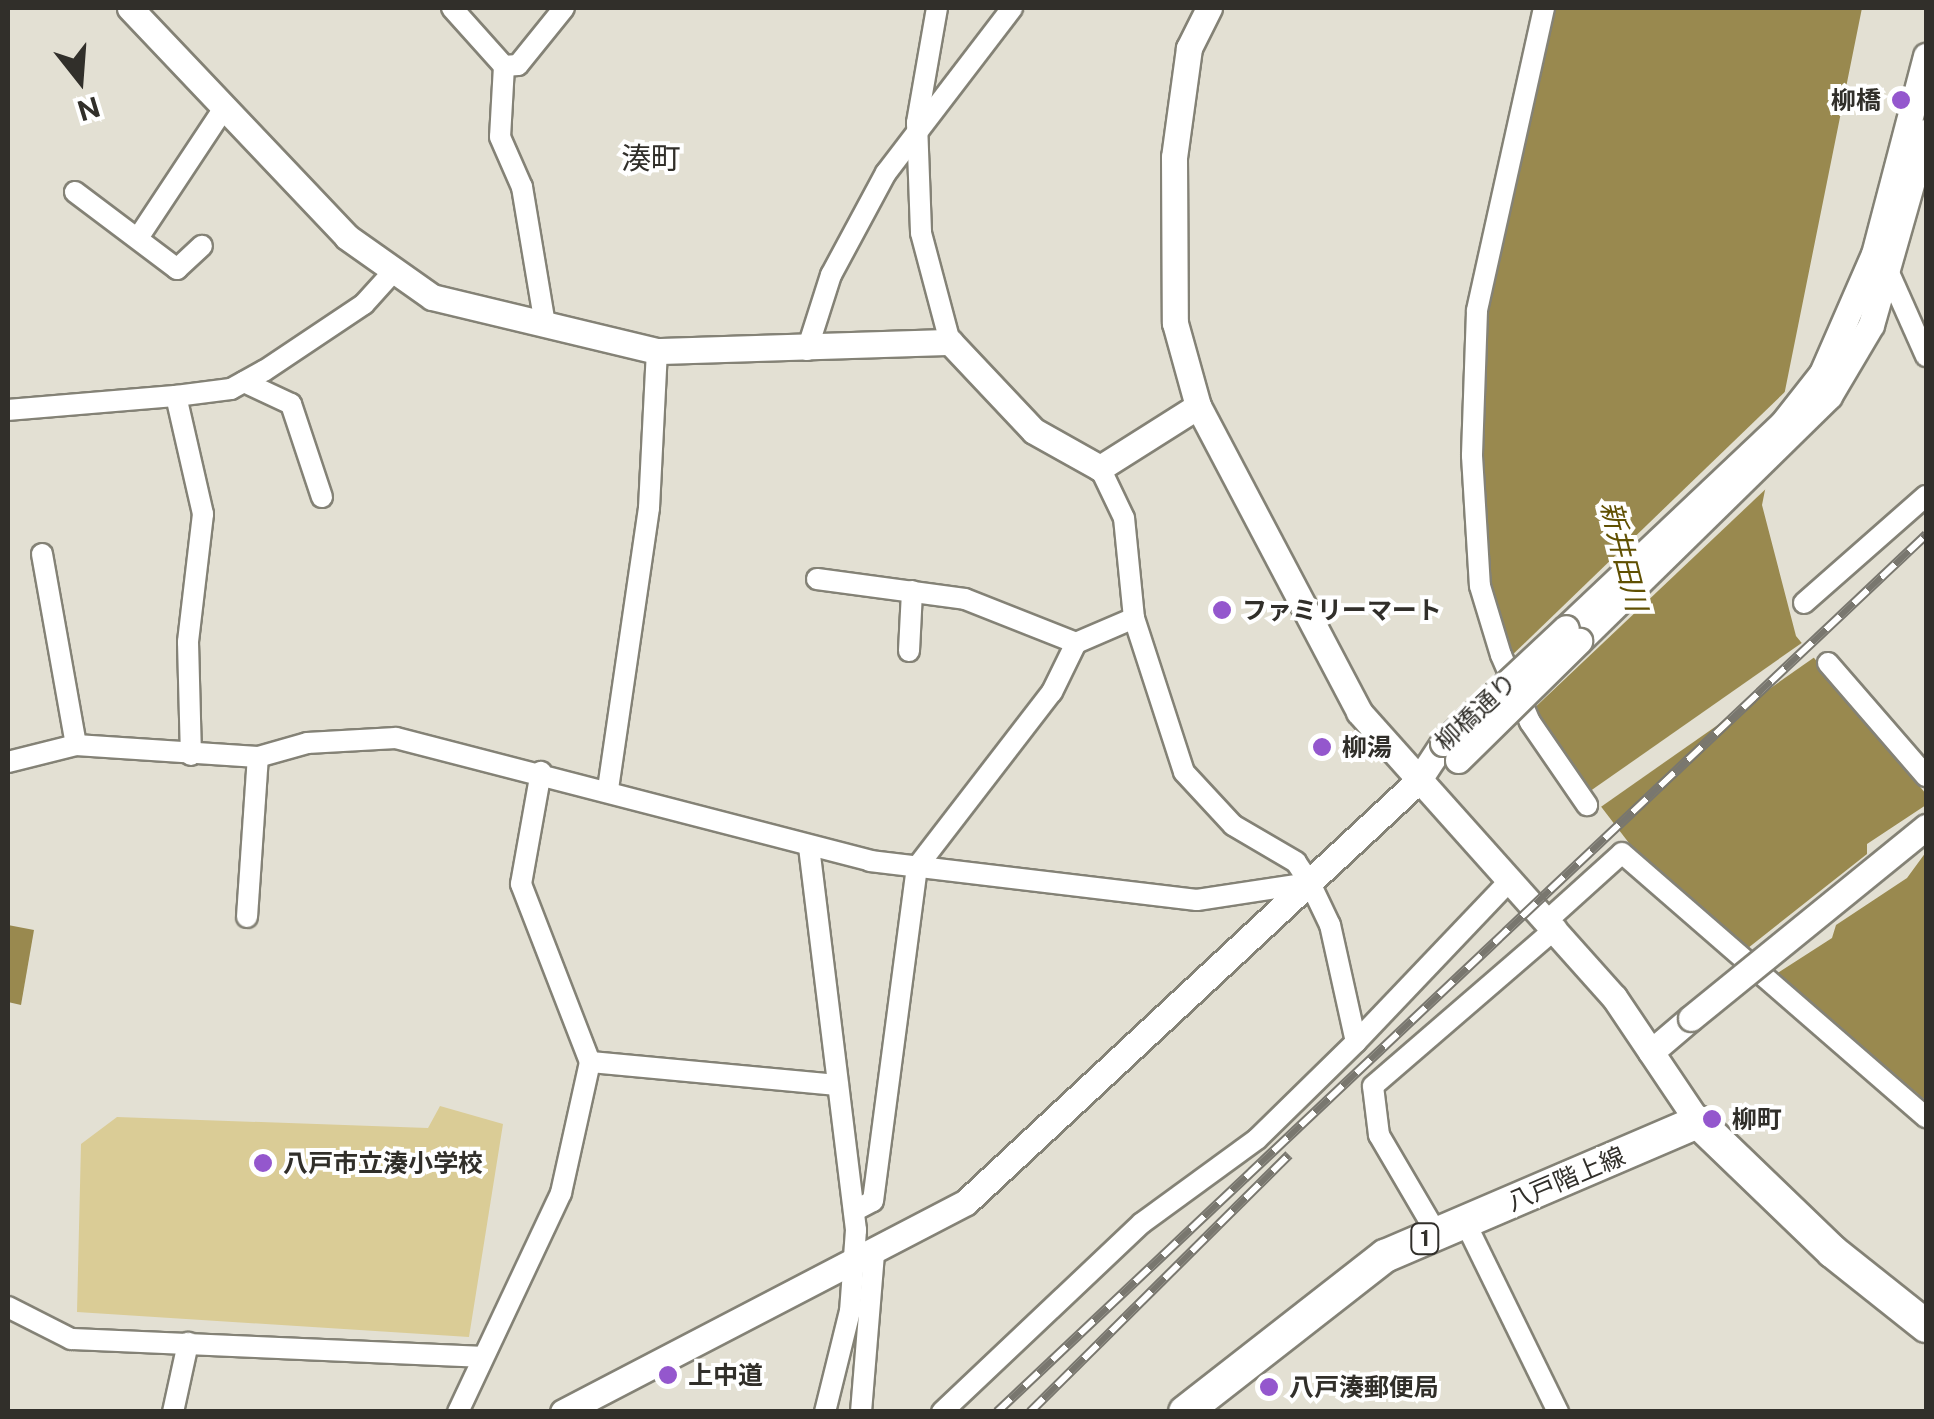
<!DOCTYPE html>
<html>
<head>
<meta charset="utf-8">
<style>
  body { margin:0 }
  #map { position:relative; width:1934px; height:1419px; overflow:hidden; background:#e3e0d3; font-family:"Public Sans","Noto Sans JP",sans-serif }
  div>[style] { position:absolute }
  .green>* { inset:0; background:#dacc96 }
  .water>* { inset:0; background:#99894f }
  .pier>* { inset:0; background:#e3e0d3; transform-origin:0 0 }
  .roads { filter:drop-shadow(2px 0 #848276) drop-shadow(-2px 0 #848276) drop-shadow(0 2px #848276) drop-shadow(0 -2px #848276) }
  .minor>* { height:20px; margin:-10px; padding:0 10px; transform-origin:10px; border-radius:10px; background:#fff }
  .tertiary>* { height:25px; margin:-12.5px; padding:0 12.5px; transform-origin:12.5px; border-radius:12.5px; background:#fff }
  .primary>* { height:32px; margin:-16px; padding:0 16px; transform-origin:16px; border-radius:16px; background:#fff }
  .rail>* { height:10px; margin-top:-5px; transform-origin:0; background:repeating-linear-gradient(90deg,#fff 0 19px,#79776f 0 38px); box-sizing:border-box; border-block:2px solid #79776f }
  .bridges { filter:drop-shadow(2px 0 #848276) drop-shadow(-2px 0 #848276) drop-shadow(0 2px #848276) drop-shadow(0 -2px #848276) }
  .tertiary-bridge>* { height:25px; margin:-12.5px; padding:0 12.5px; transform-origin:12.5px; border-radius:12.5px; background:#fff }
  .dots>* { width:28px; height:28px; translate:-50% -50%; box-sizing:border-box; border:5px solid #fff; border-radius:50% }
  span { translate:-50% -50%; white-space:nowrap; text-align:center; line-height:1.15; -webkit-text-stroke:8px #fff; paint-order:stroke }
  .shield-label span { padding:2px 8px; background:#fff; border:2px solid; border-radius:8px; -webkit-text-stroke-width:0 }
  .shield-label { font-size:22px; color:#312f2a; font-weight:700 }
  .poi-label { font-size:25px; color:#312f2a; font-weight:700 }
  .right { translate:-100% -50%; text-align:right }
  .left { translate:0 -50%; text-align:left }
  .street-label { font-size:25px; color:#312f2a }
  .water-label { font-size:28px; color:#605002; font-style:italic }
  .quarter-label { font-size:30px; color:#312f2a }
  .frame { position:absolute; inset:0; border:10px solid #312f2a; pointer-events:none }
  .north { position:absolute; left:30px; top:30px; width:100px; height:100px; -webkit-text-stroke:8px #fff; paint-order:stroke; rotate:163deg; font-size:28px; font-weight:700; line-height:40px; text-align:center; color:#312f2a }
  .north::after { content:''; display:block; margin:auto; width:35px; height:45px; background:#312f2a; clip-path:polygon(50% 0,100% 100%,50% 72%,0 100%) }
</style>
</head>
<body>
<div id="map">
  <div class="green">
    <i style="clip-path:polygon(440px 1106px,503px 1124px,469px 1337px,77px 1312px,81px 1144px,117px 1117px,428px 1128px)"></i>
  </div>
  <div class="water">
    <i style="clip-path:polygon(1555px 8px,1862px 8px,1762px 505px,1796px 636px,1926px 794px,1926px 1101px,1632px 847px,1537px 723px,1496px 625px,1487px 586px,1480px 341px)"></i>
    <i style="clip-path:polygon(8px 925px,34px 930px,21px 1005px,8px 1002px)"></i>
  </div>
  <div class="pier">
    <i style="clip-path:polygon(1789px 388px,1771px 484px,1528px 714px,1506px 661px)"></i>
    <i style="left:1806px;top:640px;width:19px;height:273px;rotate:55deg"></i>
    <i style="clip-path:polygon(1926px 805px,1926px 852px,1907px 878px,1836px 925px,1832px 938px,1773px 976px,1743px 952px,1867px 854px,1867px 844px)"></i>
  </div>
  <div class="roads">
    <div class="minor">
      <i style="left:452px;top:8px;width:78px;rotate:48.1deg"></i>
      <i style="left:504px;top:66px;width:71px;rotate:93.2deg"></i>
      <i style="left:500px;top:137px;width:55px;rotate:66.3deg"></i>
      <i style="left:522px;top:187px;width:139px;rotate:80.5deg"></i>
      <i style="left:937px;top:8px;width:117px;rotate:99.9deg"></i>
      <i style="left:917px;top:123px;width:110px;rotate:87.9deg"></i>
      <i style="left:921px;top:233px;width:113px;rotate:75.1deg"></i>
      <i style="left:1544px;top:8px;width:310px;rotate:102.5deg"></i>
      <i style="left:1477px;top:311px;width:145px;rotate:92deg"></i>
      <i style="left:1472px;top:456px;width:130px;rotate:86.5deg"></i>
      <i style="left:1480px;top:586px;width:72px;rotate:73.1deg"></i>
      <i style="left:1501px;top:655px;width:73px;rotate:66.6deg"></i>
      <i style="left:1530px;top:722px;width:101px;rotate:55.5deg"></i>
      <i style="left:504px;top:66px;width:14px;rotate:-4deg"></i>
      <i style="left:518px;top:65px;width:73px;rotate:-51.1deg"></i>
      <i style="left:75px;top:192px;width:128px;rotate:37deg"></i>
      <i style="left:177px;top:269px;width:34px;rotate:-43deg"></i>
      <i style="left:138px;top:238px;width:152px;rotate:-56.5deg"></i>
      <i style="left:1889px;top:273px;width:91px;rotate:66deg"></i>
      <i style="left:807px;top:350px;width:79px;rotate:-72.3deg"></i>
      <i style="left:831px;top:275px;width:116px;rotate:-61.7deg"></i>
      <i style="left:886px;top:173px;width:208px;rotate:-52.6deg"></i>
      <i style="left:244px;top:382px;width:52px;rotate:25.1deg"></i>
      <i style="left:291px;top:404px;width:98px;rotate:71.6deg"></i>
      <i style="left:176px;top:396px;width:55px;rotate:-7.3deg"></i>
      <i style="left:231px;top:389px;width:38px;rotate:-29deg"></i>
      <i style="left:264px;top:371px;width:120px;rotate:-33.8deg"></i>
      <i style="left:364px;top:304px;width:42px;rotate:-47.9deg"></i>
      <i style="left:8px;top:410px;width:169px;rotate:-4.8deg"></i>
      <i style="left:176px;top:396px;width:121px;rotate:77.1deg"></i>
      <i style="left:203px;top:514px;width:129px;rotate:96.7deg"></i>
      <i style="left:188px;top:642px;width:113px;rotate:88.5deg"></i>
      <i style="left:42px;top:554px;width:194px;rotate:79.9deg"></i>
      <i style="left:817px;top:579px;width:149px;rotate:7.7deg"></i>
      <i style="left:965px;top:599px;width:119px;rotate:21.6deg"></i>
      <i style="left:1804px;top:603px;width:162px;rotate:-41.3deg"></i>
      <i style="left:909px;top:651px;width:60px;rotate:-87.1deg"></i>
      <i style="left:1828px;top:663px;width:150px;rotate:49.1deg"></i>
      <i style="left:8px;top:762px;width:70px;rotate:-14deg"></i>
      <i style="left:76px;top:745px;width:182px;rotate:3.8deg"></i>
      <i style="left:258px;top:757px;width:51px;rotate:-15.9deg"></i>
      <i style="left:307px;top:743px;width:89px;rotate:-3.2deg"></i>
      <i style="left:396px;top:738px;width:490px;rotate:14.5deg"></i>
      <i style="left:870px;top:861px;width:329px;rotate:6.8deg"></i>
      <i style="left:1197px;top:900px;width:114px;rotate:-8.6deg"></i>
      <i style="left:608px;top:789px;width:284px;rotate:-81.7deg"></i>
      <i style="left:649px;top:508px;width:157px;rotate:-87.1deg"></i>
      <i style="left:809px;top:847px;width:386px;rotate:83deg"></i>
      <i style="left:856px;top:1230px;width:81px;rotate:94.2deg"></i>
      <i style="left:850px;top:1311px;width:104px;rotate:103.9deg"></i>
      <i style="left:247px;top:917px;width:160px;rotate:-86.1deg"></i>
      <i style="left:1549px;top:919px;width:98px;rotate:-42.1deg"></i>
      <i style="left:1622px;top:853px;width:403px;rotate:41deg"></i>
      <i style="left:1356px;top:1042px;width:225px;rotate:-46.4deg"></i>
      <i style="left:590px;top:1062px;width:249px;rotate:5.3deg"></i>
      <i style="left:854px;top:1211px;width:21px;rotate:-28deg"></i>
      <i style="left:873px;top:1201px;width:337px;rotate:-82.5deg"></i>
      <i style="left:917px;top:867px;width:221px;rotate:-52.4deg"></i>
      <i style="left:1052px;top:692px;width:55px;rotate:-63.9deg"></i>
      <i style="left:1076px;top:643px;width:63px;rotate:-23.3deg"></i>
      <i style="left:1465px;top:1222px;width:212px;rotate:63.9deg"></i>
      <i style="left:1437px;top:1234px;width:115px;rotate:-120.4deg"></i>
      <i style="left:1379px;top:1135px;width:49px;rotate:-97deg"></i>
      <i style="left:1373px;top:1086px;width:242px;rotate:-40.8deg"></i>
      <i style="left:8px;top:1307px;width:71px;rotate:26.9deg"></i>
      <i style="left:71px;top:1339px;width:410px;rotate:2.5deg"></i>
      <i style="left:173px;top:1412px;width:71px;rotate:-77.7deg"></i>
      <i style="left:458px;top:1412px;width:242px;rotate:-64.8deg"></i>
      <i style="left:561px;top:1193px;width:134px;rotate:-77.5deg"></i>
      <i style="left:590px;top:1062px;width:191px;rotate:-111.2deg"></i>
      <i style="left:521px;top:884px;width:114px;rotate:-79.9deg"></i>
      <i style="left:861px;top:1412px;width:158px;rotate:-85.3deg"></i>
      <i style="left:942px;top:1412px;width:275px;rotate:-43.4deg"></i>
      <i style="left:1142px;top:1223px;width:142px;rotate:-36.1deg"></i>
      <i style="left:1257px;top:1139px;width:139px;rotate:-44.4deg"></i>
      <i style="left:1356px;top:1042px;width:120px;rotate:-102.5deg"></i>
      <i style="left:1330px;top:925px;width:47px;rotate:-115.5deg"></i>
      <i style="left:1310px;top:883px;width:25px;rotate:-124deg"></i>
      <i style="left:1296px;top:862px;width:73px;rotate:-149.6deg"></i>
      <i style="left:1233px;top:825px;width:72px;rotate:-132.8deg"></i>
      <i style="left:1184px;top:772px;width:162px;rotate:-108deg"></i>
      <i style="left:1134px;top:618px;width:100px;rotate:-95.7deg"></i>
      <i style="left:1124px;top:518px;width:55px;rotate:-115.6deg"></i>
    </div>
    <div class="tertiary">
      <i style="left:130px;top:8px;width:315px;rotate:46.5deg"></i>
      <i style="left:347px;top:237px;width:104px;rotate:35.2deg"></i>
      <i style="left:432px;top:297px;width:231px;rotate:13.5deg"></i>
      <i style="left:657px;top:351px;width:293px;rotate:-1.8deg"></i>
      <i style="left:950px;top:342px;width:122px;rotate:46.7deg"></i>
      <i style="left:1034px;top:431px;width:76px;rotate:29.3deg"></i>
      <i style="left:1100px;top:468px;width:116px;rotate:-32.3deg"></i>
      <i style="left:1209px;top:8px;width:45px;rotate:116.6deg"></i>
      <i style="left:1189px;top:48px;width:110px;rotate:97.8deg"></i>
      <i style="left:1174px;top:157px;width:166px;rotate:89.7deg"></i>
      <i style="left:1175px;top:323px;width:86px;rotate:74.5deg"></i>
      <i style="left:1198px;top:406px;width:346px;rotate:62.2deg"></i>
      <i style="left:1359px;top:712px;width:382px;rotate:48.2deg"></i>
      <i style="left:1614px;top:997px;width:151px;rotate:56.1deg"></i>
      <i style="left:1566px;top:628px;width:297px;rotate:-43.4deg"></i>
      <i style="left:1782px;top:424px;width:65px;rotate:-51.9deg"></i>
      <i style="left:1822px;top:373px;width:130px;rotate:-66.4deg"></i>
      <i style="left:1874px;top:254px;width:205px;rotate:-75.3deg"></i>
      <i style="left:1579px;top:641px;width:350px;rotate:-44.4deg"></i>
      <i style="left:1829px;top:396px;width:82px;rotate:-59.4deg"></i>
      <i style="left:1871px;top:325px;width:201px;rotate:-74.1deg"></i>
      <i style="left:1651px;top:1052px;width:52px;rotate:-40.4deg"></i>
      <i style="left:563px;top:1412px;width:454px;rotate:-27.5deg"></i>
      <i style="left:966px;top:1202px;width:618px;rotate:-42.97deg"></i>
      <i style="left:1418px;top:781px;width:45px;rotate:-56.7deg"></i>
    </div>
    <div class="primary">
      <i style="left:1185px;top:1412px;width:254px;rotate:-38deg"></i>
      <i style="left:1385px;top:1256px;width:340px;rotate:-23.2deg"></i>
      <i style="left:1698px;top:1122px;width:187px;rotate:43.9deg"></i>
      <i style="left:1833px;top:1252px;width:119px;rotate:38.5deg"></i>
    </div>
  </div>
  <div class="rail">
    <i style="left:997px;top:1412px;width:1278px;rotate:-43.35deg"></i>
    <i style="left:1030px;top:1412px;width:365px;rotate:-44.8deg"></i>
  </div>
  <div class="bridges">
    <div class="tertiary-bridge">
      <i style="left:1443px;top:743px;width:168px;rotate:-43.1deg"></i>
      <i style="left:1458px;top:760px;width:170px;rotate:-44.5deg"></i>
      <i style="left:1691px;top:1018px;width:303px;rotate:-39.1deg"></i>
    </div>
  </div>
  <div class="dots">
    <i style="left:1901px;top:100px;background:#9457cd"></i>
    <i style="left:1222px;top:610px;background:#9457cd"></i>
    <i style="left:1322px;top:747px;background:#9457cd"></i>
    <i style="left:1712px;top:1119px;background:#9457cd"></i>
    <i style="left:263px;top:1163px;background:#9457cd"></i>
    <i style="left:668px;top:1375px;background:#9457cd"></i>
    <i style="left:1269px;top:1387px;background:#9457cd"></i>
  </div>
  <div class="shield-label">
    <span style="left:1425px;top:1239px">1</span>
  </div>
  <div class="poi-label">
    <span class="right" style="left:1881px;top:100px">柳橋</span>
    <span class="left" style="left:1242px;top:610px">ファミリーマート</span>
    <span class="left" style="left:1342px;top:747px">柳湯</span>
    <span class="left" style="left:1732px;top:1119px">柳町</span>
    <span class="left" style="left:283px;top:1163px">八戸市立湊小学校</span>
    <span class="left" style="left:688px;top:1375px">上中道</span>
    <span class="left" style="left:1289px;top:1387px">八戸湊郵便局</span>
  </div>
  <div class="street-label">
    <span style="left:1476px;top:712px;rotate:-43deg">柳橋通り</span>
    <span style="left:1566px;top:1179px;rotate:-23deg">八戸階上線</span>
  </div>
  <div class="water-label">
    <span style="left:1624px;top:556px;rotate:76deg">新井田川</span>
  </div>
  <div class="quarter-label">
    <span style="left:651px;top:158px">湊町</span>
  </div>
  <div class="frame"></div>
  <div class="north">N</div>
</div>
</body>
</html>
